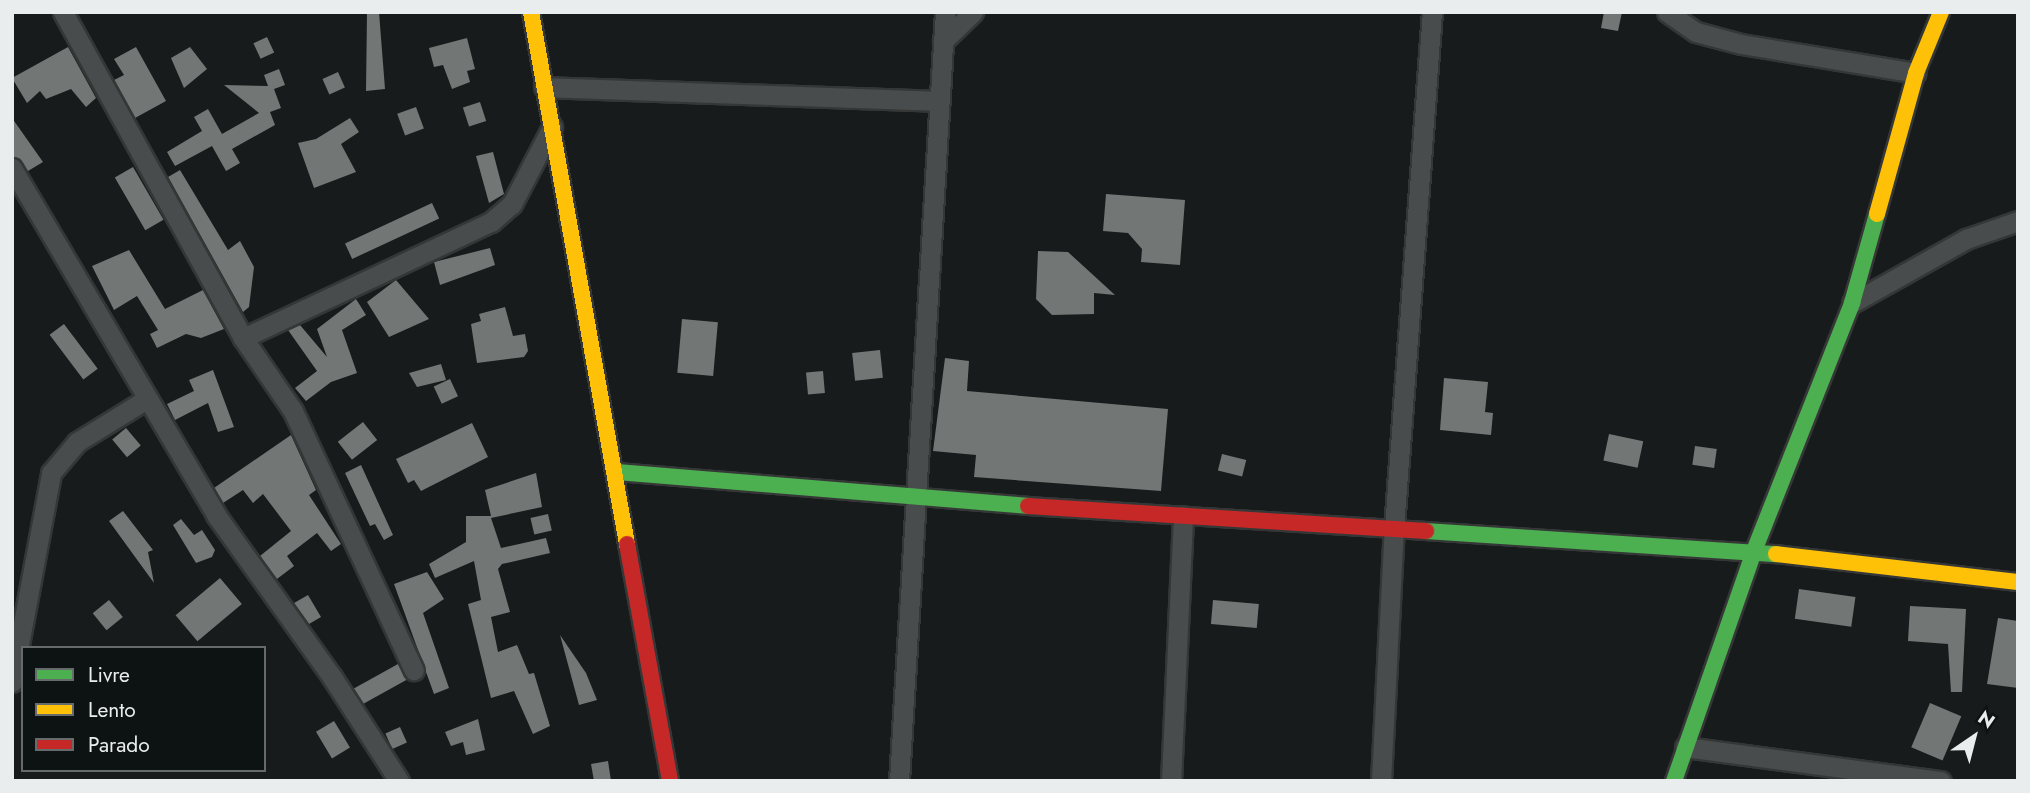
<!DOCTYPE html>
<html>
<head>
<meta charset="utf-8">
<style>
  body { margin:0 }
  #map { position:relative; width:2030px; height:793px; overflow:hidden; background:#171b1b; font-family:Jost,sans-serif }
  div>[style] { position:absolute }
  .building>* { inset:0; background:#727675; transform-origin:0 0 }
  .roads { filter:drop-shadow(2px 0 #353737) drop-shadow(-2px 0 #353737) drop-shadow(0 2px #353737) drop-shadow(0 -2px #353737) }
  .street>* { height:19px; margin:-9.5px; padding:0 9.5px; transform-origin:9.5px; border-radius:9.5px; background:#494c4c }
  .fast>* { height:16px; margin:-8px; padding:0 8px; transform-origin:8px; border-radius:8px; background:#4caf50 }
  .slow>* { height:16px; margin:-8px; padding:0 8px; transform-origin:8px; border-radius:8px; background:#ffc107 }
  .jam>* { height:16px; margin:-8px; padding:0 8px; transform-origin:8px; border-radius:8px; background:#c62828 }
  span { translate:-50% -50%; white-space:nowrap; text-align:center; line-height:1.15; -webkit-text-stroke:7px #0d1313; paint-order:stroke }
  .frame { position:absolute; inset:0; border:14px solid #e9edee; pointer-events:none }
  .legend { position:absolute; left:21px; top:646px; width:245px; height:126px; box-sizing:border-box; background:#0d1313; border:2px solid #656a6b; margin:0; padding:9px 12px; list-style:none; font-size:21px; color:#e9edee }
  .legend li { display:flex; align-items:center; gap:14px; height:35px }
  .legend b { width:35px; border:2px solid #656a6b }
  .north { position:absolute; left:1939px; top:702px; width:70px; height:70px; -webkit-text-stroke:5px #0d1313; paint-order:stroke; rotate:35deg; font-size:19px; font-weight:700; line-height:28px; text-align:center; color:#e9edee }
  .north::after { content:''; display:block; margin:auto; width:24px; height:32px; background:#e9edee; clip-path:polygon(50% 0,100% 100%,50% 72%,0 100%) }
</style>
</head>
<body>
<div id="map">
  <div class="building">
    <i style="clip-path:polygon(367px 12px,379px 12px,385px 89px,366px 91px)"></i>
    <i style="clip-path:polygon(1604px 12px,1622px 12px,1618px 31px,1601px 28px)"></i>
    <i style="left:267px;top:37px;width:17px;height:15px;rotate:65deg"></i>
    <i style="clip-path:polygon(467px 38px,475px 69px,467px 71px,470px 82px,452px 89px,443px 65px,434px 67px,429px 48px)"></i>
    <i style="clip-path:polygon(68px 47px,96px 98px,86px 107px,71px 89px,46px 99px,40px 91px,27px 103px,12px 78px)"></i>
    <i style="clip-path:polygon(136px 47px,166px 101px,135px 118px,114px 80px,124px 75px,114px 59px)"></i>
    <i style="clip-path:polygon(190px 47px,207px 69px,184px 88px,171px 58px)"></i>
    <i style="clip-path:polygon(279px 69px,285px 85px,274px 89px,281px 108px,270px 112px,275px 125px,232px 149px,240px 163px,226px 171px,212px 146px,175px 166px,167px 152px,202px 131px,194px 117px,208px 109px,222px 134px,259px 113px,224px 85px,268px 86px,264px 75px)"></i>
    <i style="left:338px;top:72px;width:17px;height:17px;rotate:66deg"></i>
    <i style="left:480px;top:102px;width:20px;height:18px;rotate:72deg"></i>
    <i style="left:416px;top:107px;width:23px;height:20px;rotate:70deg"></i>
    <i style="clip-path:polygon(12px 118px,43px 162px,28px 171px,12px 156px)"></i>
    <i style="clip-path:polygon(350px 118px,359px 132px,341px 144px,356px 172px,314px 188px,298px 143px,316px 139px)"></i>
    <i style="clip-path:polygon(493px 152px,504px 194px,489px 203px,476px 156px)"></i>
    <i style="left:133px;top:167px;width:61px;height:21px;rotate:60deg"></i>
    <i style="clip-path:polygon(180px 170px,228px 250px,240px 241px,254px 267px,249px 307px,243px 312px,168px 177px)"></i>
    <i style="clip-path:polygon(1106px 194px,1185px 200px,1180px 265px,1141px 262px,1142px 249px,1128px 233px,1103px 231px)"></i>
    <i style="left:432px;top:203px;width:17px;height:96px;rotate:65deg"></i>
    <i style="clip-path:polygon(490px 248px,495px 265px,440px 285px,434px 262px)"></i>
    <i style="clip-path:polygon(129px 250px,165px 309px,203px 290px,224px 329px,201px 338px,186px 334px,157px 348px,150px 334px,158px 330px,137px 296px,114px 310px,92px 266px)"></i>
    <i style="clip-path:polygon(1038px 251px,1068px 252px,1115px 295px,1094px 293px,1094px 314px,1052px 315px,1036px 299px)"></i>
    <i style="clip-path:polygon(396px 280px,429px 319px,389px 337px,367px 302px)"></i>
    <i style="clip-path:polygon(356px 299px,366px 315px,342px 330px,357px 373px,331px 382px,306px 401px,295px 388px,317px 371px,288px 330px,300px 325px,327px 357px,317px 329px)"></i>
    <i style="clip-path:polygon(505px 307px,513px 336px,525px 334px,528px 351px,524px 357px,477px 363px,471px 324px,481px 321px,479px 314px)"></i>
    <i style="left:682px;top:319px;width:36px;height:54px;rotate:5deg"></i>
    <i style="left:64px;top:324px;width:56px;height:18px;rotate:53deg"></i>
    <i style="left:880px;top:350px;width:28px;height:28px;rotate:84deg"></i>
    <i style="clip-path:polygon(945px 358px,969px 361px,967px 391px,1168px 409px,1161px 491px,974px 477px,976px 455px,933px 451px)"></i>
    <i style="clip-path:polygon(441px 364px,446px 380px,417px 387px,409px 373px)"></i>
    <i style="clip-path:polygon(213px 370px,234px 427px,218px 432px,208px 403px,175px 420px,167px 404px,194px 391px,189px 380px)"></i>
    <i style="left:823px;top:371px;width:22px;height:17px;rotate:85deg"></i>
    <i style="clip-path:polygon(1444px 378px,1488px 382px,1485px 412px,1493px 413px,1491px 435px,1440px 430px)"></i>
    <i style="left:450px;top:379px;width:19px;height:18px;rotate:65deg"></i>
    <i style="left:363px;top:422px;width:23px;height:32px;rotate:52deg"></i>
    <i style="clip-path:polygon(472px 423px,488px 457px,421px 491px,414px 480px,408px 483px,396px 459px)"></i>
    <i style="left:126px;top:428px;width:23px;height:18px;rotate:50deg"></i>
    <i style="left:1609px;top:434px;width:35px;height:27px;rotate:12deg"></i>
    <i style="clip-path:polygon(291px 435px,316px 490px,309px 495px,341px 544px,331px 551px,317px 533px,287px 556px,294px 566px,277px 579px,260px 556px,291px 531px,263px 494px,253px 503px,243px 490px,223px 503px,214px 488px)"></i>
    <i style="left:1695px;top:446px;width:22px;height:19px;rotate:8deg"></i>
    <i style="left:1222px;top:454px;width:25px;height:17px;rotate:14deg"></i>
    <i style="clip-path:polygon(361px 465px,393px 535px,384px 540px,375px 524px,370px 526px,345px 473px)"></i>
    <i style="clip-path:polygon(536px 473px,542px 507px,491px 518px,501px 548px,546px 538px,550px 553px,502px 564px,498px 569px,510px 612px,491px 617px,498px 652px,517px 645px,529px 674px,534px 673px,550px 726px,533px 734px,514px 691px,491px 698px,468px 604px,481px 600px,474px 561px,435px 578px,429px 564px,466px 542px,466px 516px,491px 516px,485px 490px)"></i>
    <i style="clip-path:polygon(123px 511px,153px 550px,148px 552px,154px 583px,109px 521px)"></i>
    <i style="left:548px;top:514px;width:17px;height:18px;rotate:77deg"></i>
    <i style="clip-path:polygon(181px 519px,194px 535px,202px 530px,215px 550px,212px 557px,196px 563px,173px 525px)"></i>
    <i style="clip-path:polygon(427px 572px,444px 599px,423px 613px,449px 688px,434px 694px,394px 584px)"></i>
    <i style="left:220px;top:578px;width:34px;height:58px;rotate:50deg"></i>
    <i style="left:1799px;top:589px;width:57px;height:30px;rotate:8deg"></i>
    <i style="clip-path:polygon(308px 595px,321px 617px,309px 624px,294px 603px)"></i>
    <i style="left:109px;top:600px;width:22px;height:21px;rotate:51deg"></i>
    <i style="left:1213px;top:600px;width:46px;height:24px;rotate:5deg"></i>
    <i style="clip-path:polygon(1910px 606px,1966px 609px,1962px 692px,1951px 692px,1948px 644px,1908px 641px)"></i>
    <i style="clip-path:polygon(1998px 618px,2018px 621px,2018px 688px,1987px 684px)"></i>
    <i style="clip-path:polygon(560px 635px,586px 673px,597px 700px,579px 705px)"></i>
    <i style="left:398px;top:664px;width:18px;height:51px;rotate:61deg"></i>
    <i style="left:1930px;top:703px;width:34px;height:48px;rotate:23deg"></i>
    <i style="clip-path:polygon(478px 719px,485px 750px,466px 755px,463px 742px,451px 746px,445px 732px)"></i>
    <i style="left:334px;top:721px;width:31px;height:21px;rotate:59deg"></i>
    <i style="left:400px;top:727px;width:17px;height:16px;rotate:66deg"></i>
    <i style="clip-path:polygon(608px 761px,611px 781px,594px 781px,591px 764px)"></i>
  </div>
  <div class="roads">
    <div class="street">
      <i style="left:63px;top:12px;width:372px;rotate:61.1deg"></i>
      <i style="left:243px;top:338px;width:88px;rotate:55.6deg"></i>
      <i style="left:293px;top:411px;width:286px;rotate:65deg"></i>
      <i style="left:1667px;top:12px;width:35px;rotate:35deg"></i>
      <i style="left:1696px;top:32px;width:47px;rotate:14.9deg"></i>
      <i style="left:1741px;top:44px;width:177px;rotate:9.4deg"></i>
      <i style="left:943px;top:41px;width:42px;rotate:-44deg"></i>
      <i style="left:544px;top:87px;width:396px;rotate:2deg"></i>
      <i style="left:12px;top:168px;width:403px;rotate:59.5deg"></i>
      <i style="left:216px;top:515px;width:199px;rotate:54.4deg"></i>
      <i style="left:332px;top:677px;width:124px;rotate:57.2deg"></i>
      <i style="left:1852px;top:303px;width:131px;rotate:-29.3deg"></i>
      <i style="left:1966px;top:239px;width:55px;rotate:-19.1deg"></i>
      <i style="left:243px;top:338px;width:274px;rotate:-25.1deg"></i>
      <i style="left:491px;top:222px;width:28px;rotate:-41deg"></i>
      <i style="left:512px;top:204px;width:87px;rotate:-62.5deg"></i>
      <i style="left:12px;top:682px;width:213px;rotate:-79.4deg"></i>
      <i style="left:51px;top:473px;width:40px;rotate:-50deg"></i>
      <i style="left:77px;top:442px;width:80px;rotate:-31.7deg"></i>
      <i style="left:1685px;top:747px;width:258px;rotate:7.6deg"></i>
      <i style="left:899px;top:781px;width:770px;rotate:-86.58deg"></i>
      <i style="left:1171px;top:781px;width:265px;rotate:-87.4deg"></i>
      <i style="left:1381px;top:781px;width:253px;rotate:-87.1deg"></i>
      <i style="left:1394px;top:528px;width:517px;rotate:-85.79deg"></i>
    </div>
    <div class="fast">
      <i style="left:616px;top:472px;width:413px;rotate:4.7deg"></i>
      <i style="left:1426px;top:531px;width:351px;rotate:3.8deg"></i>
      <i style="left:1674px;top:781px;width:244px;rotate:-70.8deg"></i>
      <i style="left:1754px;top:551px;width:267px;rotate:-68.4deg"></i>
      <i style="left:1852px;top:303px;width:92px;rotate:-74.3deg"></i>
    </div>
    <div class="slow">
      <i style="left:531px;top:12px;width:541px;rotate:79.77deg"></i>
      <i style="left:1877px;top:214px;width:146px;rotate:-74.5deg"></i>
      <i style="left:1916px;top:73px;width:66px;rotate:-67.7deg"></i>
      <i style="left:1776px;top:554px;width:244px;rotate:6.6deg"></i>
    </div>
    <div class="jam">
      <i style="left:1028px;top:506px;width:399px;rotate:3.6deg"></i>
      <i style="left:627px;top:544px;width:241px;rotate:79.7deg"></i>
    </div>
  </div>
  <div class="frame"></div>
  <ul class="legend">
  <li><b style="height:9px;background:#4caf50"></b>Livre</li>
  <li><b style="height:9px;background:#ffc107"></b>Lento</li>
  <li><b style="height:9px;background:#c62828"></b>Parado</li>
  </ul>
  <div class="north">N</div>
</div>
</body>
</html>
